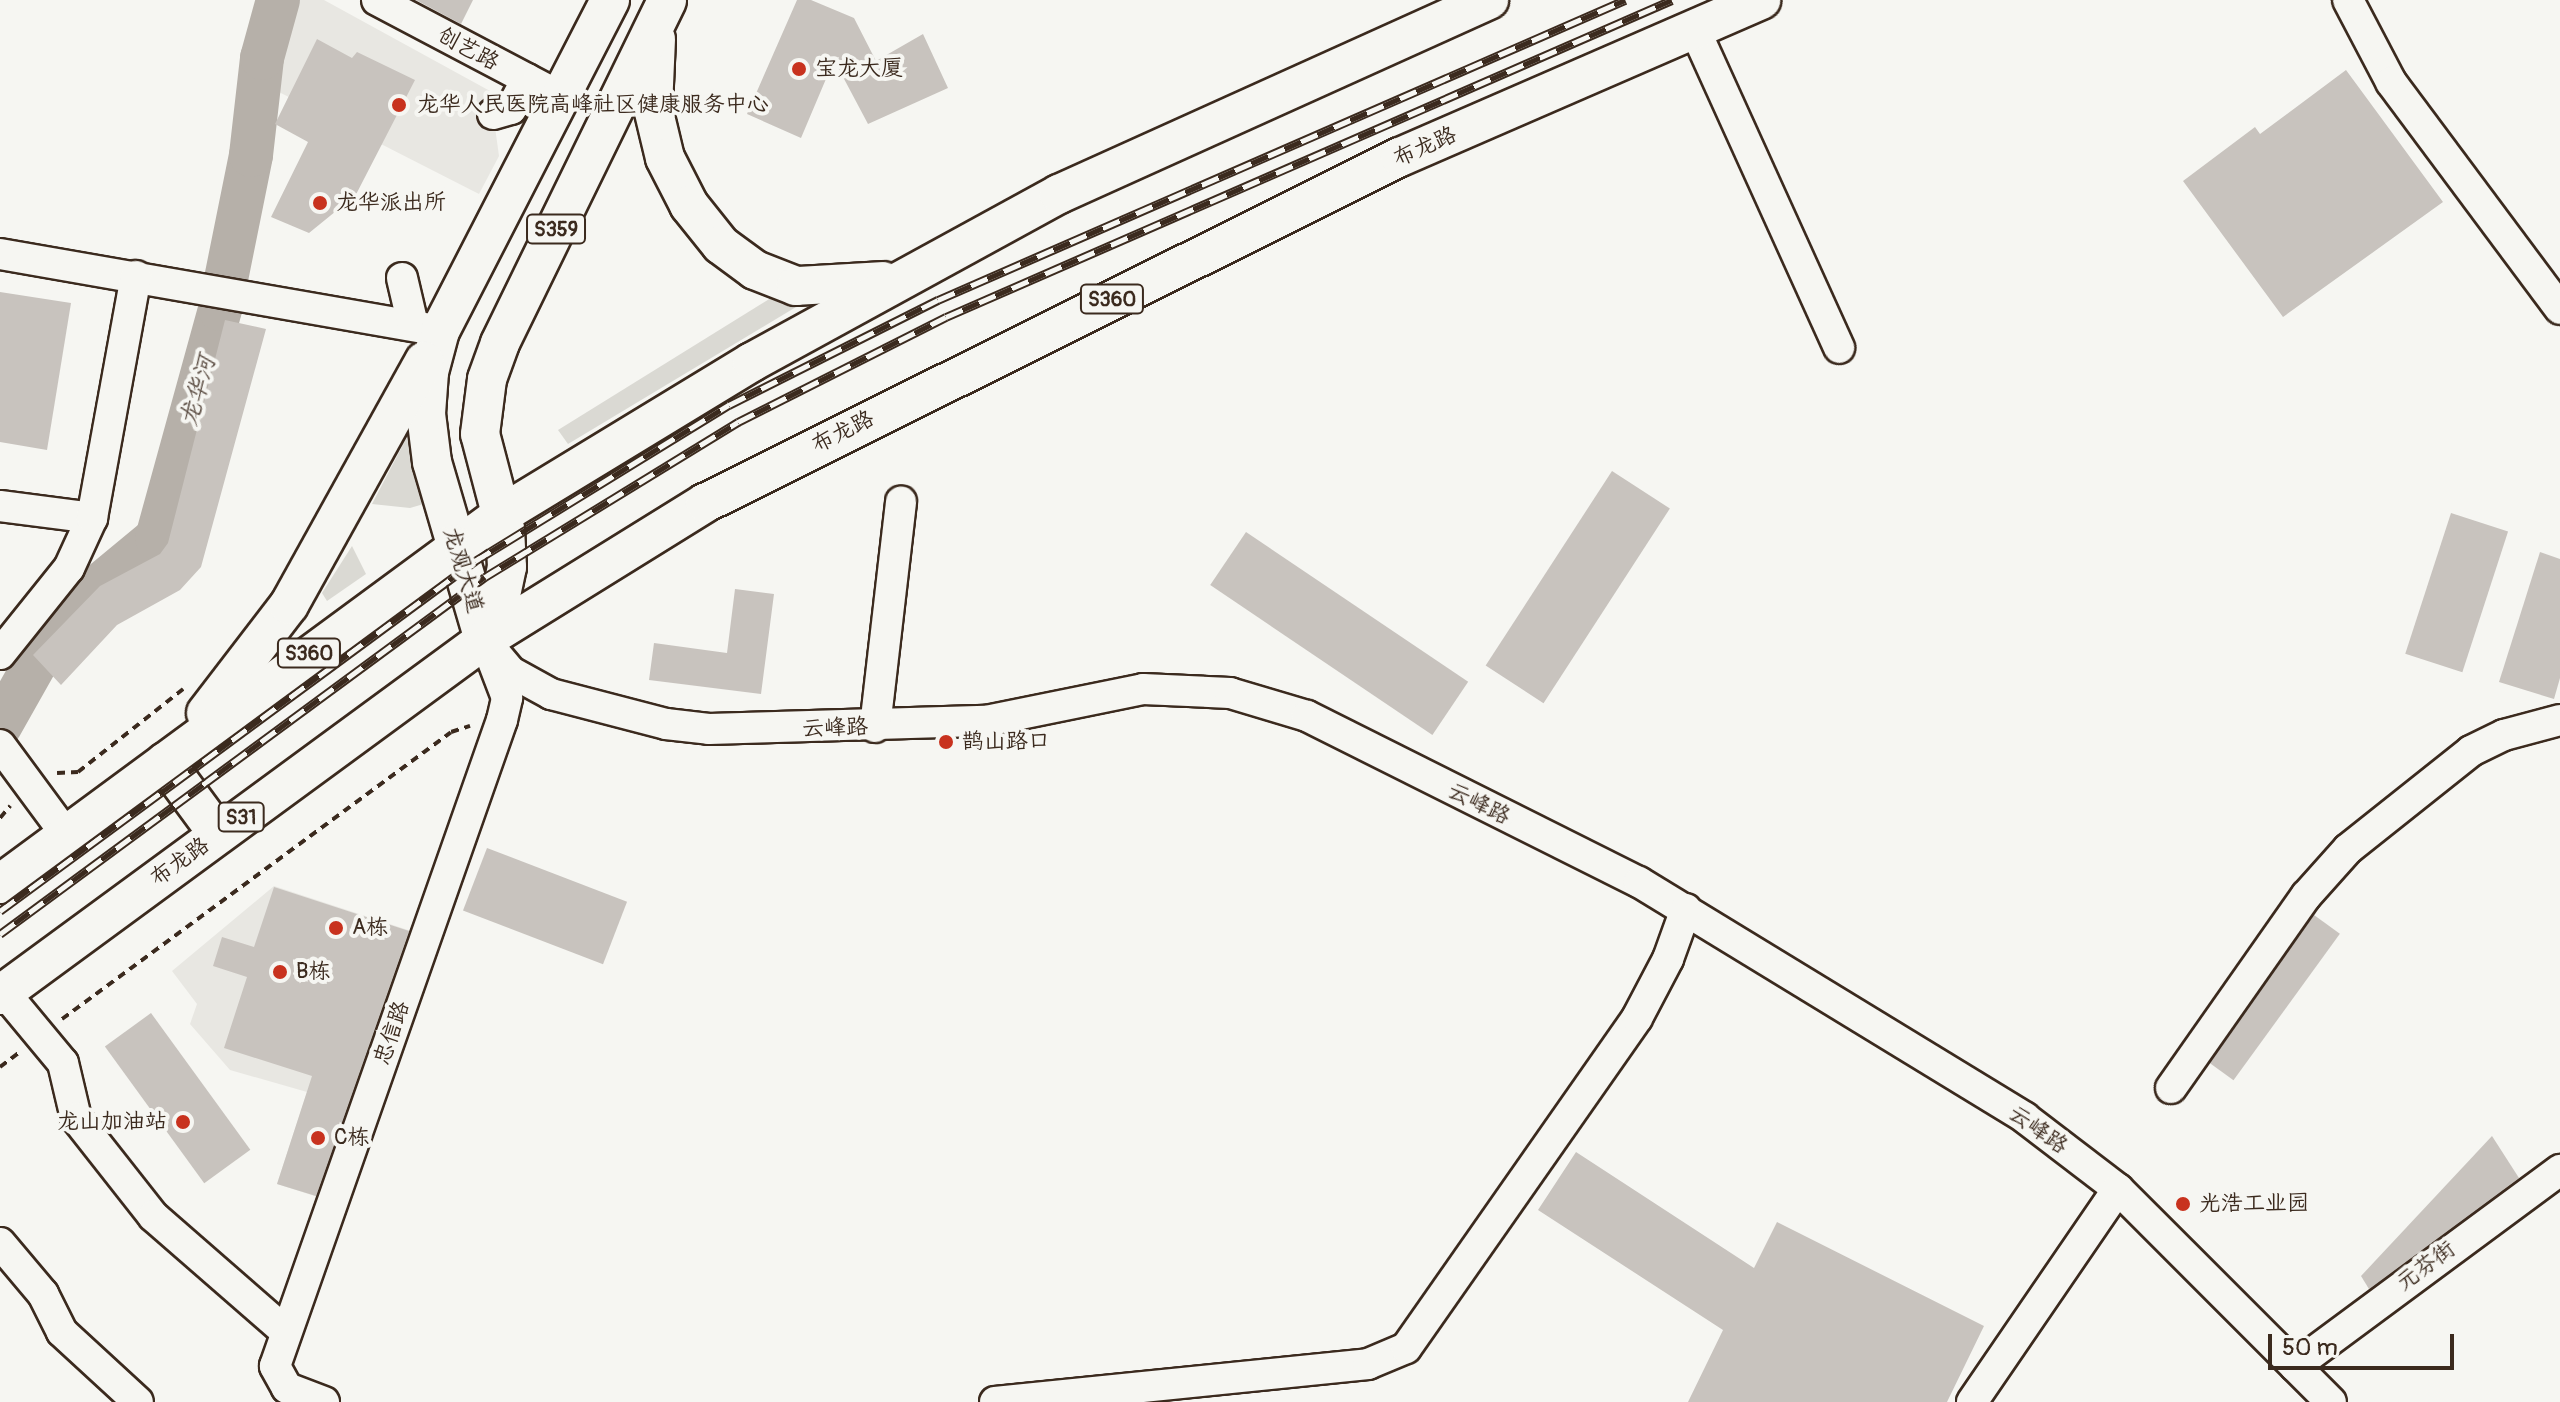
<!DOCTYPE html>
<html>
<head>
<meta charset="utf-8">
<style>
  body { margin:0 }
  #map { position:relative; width:2560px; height:1402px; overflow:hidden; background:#f6f6f2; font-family:Pangolin,"LXGW WenKai TC",sans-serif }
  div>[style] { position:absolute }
  .built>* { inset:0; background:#e8e7e2 }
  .green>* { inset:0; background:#dad9d3 }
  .river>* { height:44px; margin:-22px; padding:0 22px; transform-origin:22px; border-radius:22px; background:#b6b0a9 }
  .building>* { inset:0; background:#c8c3be; transform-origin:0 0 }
  .path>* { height:4px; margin-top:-2px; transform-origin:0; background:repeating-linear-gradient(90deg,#3b2a1e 0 8px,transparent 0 14px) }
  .roads { filter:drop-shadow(2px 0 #3b2a1e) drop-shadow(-2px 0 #3b2a1e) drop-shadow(0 2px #3b2a1e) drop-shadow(0 -2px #3b2a1e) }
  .minor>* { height:30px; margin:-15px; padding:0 15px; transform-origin:15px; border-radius:15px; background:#f6f6f2 }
  .major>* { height:38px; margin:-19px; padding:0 19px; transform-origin:19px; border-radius:19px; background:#f6f6f2 }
  .rail>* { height:9px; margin-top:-4.5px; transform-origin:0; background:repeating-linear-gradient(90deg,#f6f6f2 0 18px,#3b2a1e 0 36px); box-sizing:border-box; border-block:2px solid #3b2a1e }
  .dots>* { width:22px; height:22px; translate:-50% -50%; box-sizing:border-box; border:4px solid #f6f6f2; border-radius:50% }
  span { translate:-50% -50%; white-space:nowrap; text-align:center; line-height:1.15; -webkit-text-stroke:8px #f6f6f2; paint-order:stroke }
  .shield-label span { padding:2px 6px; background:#f6f6f2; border:2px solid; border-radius:6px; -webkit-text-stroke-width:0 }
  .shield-label { font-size:20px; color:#3b2a1e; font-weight:700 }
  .street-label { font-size:22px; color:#3b2a1e }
  .poi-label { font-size:22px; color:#3b2a1e }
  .left { translate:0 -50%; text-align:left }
  .right { translate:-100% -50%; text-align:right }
  .water-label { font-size:24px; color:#605248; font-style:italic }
  .scale { position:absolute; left:2268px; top:1334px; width:186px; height:36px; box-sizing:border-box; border:4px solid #3b2a1e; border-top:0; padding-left:10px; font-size:24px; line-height:28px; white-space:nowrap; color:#3b2a1e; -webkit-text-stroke:6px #f6f6f2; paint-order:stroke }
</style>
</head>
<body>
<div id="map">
  <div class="built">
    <i style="clip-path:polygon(294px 0,324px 0,490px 91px,499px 156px,479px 194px,277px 91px)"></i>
    <i style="clip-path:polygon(274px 886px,411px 931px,324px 1199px,277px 1184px,307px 1092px,230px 1070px,190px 1024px,197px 1004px,172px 971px)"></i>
  </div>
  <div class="green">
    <i style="clip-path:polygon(787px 288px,811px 298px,568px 444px,558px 430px)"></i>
    <i style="clip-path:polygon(412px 437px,427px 503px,410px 508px,372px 504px,406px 439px)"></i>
    <i style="clip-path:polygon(352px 546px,366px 574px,327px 601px,322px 593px)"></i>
  </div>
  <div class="river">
    <i style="left:0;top:726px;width:100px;rotate:-60.6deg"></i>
    <i style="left:49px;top:639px;width:59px;rotate:-48.4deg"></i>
    <i style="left:88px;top:595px;width:89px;rotate:-39.6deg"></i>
    <i style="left:157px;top:538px;width:238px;rotate:-74.6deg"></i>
    <i style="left:220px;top:309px;width:157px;rotate:-78.6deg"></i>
    <i style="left:251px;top:155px;width:98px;rotate:-83.5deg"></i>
    <i style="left:262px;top:58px;width:60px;rotate:-74.6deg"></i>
  </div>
  <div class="building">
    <i style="clip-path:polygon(416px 0,473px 0,461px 24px)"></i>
    <i style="clip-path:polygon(797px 0,811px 0,854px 18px,876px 61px,923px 34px,948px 88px,868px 124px,834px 60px,801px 138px,747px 114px)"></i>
    <i style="clip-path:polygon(317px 39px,352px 58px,357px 52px,415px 80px,348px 210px,341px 207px,309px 233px,271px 217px,308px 142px,275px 124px)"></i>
    <i style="clip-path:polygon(2346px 70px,2443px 202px,2283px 317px,2183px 181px,2255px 127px,2260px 134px)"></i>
    <i style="clip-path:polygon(0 292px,71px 303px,47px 450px,0 442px)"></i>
    <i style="clip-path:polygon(225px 320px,266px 329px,201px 567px,180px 590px,117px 625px,61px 685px,33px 655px,100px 586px,160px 554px,168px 543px)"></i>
    <i style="left:1612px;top:471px;width:69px;height:232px;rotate:33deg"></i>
    <i style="left:2451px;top:513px;width:60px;height:148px;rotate:18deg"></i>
    <i style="left:1246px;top:532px;width:268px;height:64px;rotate:34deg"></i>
    <i style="clip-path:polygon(2540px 552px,2560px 559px,2560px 678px,2554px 699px,2499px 682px)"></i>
    <i style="clip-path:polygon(735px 589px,774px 594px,761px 694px,649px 680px,654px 643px,727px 653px)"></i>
    <i style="left:487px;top:848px;width:150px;height:67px;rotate:21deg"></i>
    <i style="clip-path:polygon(274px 887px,409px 931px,316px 1196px,277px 1184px,312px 1076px,224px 1048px,247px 977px,213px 966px,222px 937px,254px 947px)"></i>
    <i style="left:2314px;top:915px;width:32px;height:181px;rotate:36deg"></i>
    <i style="left:151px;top:1013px;width:169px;height:57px;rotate:54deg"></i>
    <i style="clip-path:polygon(2492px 1136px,2519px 1178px,2369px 1289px,2361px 1276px)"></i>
    <i style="clip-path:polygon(1576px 1152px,1754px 1268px,1777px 1222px,1984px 1326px,1947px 1402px,1688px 1402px,1723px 1330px,1538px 1210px)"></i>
  </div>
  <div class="path">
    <i style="left:57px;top:773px;width:21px;rotate:-3deg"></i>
    <i style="left:78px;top:772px;width:134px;rotate:-38.3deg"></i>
    <i style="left:0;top:818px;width:16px;rotate:-50deg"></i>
    <i style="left:62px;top:1019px;width:483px;rotate:-36.4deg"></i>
    <i style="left:451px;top:732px;width:20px;rotate:-18deg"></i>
    <i style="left:0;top:1067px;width:25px;rotate:-37deg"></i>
  </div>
  <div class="roads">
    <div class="minor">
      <i style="left:377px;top:0;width:208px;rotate:27.8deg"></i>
      <i style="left:2348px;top:0;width:93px;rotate:62.3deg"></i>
      <i style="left:2391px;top:82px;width:283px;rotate:53.3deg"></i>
      <i style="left:1695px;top:30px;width:349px;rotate:65.6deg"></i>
      <i style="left:493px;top:114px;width:19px;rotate:-16deg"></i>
      <i style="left:511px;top:109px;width:34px;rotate:-62deg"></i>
      <i style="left:0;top:254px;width:447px;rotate:9.9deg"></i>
      <i style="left:402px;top:278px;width:48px;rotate:76.8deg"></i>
      <i style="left:0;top:506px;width:93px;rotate:7.4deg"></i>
      <i style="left:484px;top:640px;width:42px;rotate:49.8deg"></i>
      <i style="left:511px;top:672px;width:46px;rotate:28.8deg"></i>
      <i style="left:551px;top:694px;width:119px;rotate:14.6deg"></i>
      <i style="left:666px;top:724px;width:43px;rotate:6.6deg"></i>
      <i style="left:709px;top:729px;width:277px;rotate:-1.7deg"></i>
      <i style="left:986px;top:721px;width:160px;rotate:-11.5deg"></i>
      <i style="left:1143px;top:689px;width:87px;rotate:2.6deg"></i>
      <i style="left:1230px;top:693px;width:80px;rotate:16.6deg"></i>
      <i style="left:1307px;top:716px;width:371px;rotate:26.6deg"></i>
      <i style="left:1639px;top:882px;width:452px;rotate:31.4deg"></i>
      <i style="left:2025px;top:1118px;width:117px;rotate:37.4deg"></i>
      <i style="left:2118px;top:1189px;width:301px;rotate:45deg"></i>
      <i style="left:0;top:654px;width:110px;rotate:-51.3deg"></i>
      <i style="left:69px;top:568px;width:55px;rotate:-65.3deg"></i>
      <i style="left:92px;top:518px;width:246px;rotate:-79.7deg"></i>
      <i style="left:875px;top:727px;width:227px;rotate:-83.4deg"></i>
      <i style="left:0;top:745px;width:113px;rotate:53.6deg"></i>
      <i style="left:4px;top:992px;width:92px;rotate:50.3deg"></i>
      <i style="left:63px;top:1063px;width:57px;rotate:76.7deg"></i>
      <i style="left:76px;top:1118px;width:125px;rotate:51.8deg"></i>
      <i style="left:153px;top:1216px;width:176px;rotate:41.1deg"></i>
      <i style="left:2171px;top:1088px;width:235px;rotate:-54.9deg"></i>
      <i style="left:2306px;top:896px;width:63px;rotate:-48.2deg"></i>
      <i style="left:2348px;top:849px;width:157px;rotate:-38.5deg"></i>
      <i style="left:2471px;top:751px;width:37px;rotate:-26deg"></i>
      <i style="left:2504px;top:735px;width:58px;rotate:-15deg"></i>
      <i style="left:0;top:1243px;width:67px;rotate:49.9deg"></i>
      <i style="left:43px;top:1294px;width:42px;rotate:63.4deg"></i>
      <i style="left:62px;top:1332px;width:103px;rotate:42.6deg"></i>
      <i style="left:2295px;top:1366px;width:330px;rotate:-36.5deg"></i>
      <i style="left:324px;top:1402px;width:40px;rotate:-159deg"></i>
      <i style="left:287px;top:1388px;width:25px;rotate:-119deg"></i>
      <i style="left:275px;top:1366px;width:685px;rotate:-70.64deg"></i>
      <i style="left:502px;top:720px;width:23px;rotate:-77deg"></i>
      <i style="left:507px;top:698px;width:45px;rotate:-110.9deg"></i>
      <i style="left:995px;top:1402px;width:375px;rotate:-5.8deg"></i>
      <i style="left:1368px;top:1364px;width:41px;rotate:-22.8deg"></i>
      <i style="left:1406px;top:1348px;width:403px;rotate:-55deg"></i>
      <i style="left:1637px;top:1018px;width:67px;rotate:-62.3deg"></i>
      <i style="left:1668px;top:959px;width:53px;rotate:-70.2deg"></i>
      <i style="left:1972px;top:1402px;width:258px;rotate:-55.6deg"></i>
    </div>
    <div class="major">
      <i style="left:656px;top:39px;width:69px;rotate:92.5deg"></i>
      <i style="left:653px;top:108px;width:51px;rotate:76.5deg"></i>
      <i style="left:665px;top:158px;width:53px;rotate:62.9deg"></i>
      <i style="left:689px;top:205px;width:51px;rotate:51.3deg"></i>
      <i style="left:721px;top:245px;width:42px;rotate:36.3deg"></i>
      <i style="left:755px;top:270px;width:44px;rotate:21.3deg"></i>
      <i style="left:796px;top:286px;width:87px;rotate:-3.3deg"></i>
      <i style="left:484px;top:640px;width:185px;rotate:-106.3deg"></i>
      <i style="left:432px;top:462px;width:48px;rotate:-97.1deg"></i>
      <i style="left:426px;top:414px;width:42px;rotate:-85.9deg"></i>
      <i style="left:429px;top:372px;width:42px;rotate:-75deg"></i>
      <i style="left:440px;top:331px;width:372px;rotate:-62.8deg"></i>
      <i style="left:484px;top:640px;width:24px;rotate:-60deg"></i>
      <i style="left:496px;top:619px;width:53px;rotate:-78.1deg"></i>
      <i style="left:507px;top:567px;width:38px;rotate:-93deg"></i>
      <i style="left:505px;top:529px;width:98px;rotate:-104.7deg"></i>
      <i style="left:480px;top:434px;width:55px;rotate:-82.7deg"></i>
      <i style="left:487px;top:379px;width:38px;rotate:-70deg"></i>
      <i style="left:500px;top:343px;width:381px;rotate:-64deg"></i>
      <i style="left:206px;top:713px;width:136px;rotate:-52.5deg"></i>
      <i style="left:289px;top:605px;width:279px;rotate:-61deg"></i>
      <i style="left:165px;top:762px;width:89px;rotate:53.6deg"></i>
      <i style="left:0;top:884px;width:624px;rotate:-36.39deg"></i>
      <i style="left:502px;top:514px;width:293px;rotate:-31.3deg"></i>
      <i style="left:752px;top:362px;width:350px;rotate:-28.7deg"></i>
      <i style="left:1059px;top:194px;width:472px;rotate:-24.3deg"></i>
      <i style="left:0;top:995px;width:600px;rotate:-36.26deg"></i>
      <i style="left:484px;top:640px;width:260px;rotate:-31.8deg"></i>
      <i style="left:705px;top:503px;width:776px;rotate:-26.47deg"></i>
      <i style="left:1400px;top:157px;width:394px;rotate:-23.5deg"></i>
    </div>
  </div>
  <div class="rail">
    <i style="left:0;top:911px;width:590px;rotate:-36.38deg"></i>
    <i style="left:475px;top:561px;width:298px;rotate:-31.6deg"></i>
    <i style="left:729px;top:405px;width:234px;rotate:-26.7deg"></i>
    <i style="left:938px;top:300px;width:750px;rotate:-23.59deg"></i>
    <i style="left:0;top:934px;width:602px;rotate:-36.36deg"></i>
    <i style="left:485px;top:577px;width:297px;rotate:-31.5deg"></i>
    <i style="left:738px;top:422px;width:233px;rotate:-26.8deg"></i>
    <i style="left:946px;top:317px;width:792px;rotate:-23.59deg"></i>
  </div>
  <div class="dots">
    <i style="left:799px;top:69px;background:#c8321e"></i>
    <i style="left:399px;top:105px;background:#c8321e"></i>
    <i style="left:320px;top:203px;background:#c8321e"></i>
    <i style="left:946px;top:742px;background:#c8321e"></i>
    <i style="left:336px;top:928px;background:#c8321e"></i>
    <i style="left:280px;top:972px;background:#c8321e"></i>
    <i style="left:183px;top:1122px;background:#c8321e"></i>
    <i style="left:318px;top:1138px;background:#c8321e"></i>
    <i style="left:2183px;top:1204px;background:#c8321e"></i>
  </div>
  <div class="shield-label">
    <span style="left:556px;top:229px">S359</span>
    <span style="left:1112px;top:299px">S360</span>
    <span style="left:309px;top:653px">S360</span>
    <span style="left:241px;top:817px">S31</span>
  </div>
  <div class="street-label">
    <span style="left:468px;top:49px;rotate:28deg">创艺路</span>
    <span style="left:1425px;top:147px;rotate:-24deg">布龙路</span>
    <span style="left:843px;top:432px;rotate:-27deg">布龙路</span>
    <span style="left:463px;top:570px;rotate:73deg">龙观大道</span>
    <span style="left:835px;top:728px;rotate:-2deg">云峰路</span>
    <span style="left:1479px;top:804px;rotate:26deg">云峰路</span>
    <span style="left:180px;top:862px;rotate:-36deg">布龙路</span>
    <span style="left:392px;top:1033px;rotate:-71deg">忠信路</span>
    <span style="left:2038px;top:1130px;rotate:35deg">云峰路</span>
    <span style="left:2426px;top:1266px;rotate:-36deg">元芬街</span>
  </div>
  <div class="poi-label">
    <span class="left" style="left:815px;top:69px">宝龙大厦</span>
    <span class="left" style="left:417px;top:105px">龙华人民医院高峰社区健康服务中心</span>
    <span class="left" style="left:336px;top:203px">龙华派出所</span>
    <span class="left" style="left:962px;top:742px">鹊山路口</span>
    <span class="left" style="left:352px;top:928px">A栋</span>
    <span class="left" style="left:296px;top:972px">B栋</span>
    <span class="right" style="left:167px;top:1122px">龙山加油站</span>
    <span class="left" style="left:334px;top:1138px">C栋</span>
    <span class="left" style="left:2199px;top:1204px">光浩工业园</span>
  </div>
  <div class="water-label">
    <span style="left:198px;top:391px;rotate:-74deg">龙华河</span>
  </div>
  <div class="scale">50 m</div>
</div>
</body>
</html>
